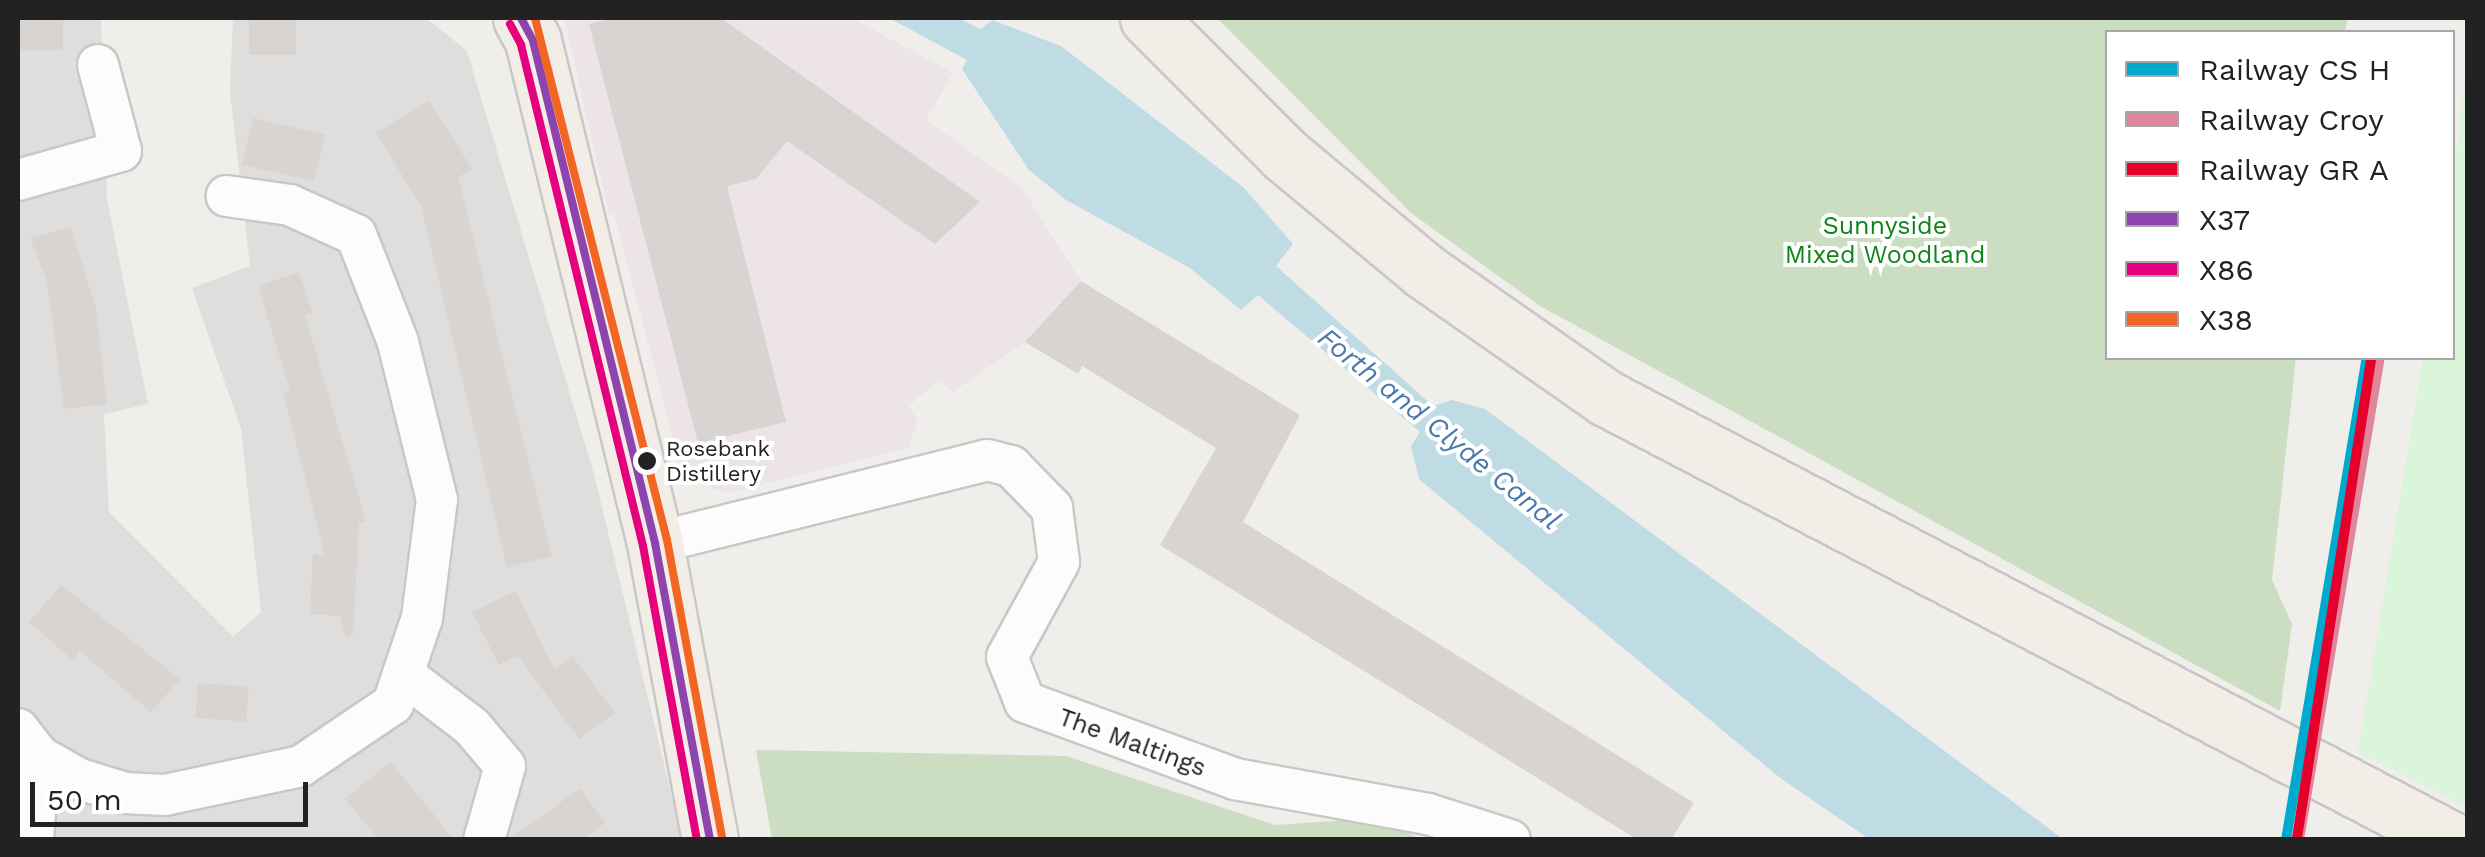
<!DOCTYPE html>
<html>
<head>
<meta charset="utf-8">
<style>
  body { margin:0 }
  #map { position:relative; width:2485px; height:857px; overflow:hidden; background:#f0eeeb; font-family:"Work Sans",sans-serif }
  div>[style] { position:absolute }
  .residential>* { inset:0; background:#dfdedc }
  .industrial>* { inset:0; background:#ede4e9 }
  .forest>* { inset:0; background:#cbdec1 }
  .park>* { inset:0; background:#daf5da }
  .water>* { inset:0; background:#bfdbe3 }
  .building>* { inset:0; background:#d7d4d2; transform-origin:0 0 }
  .roads { filter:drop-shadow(2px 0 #c9c8c7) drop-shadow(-2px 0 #c9c8c7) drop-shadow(0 2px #c9c8c7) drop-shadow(0 -2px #c9c8c7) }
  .street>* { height:40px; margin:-20px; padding:0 20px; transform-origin:20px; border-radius:20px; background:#fdfcfc }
  .primary>* { height:55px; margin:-27.5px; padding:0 27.5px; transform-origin:27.5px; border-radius:27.5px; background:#f3ede7 }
  .bus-1>* { height:8px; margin:-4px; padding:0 4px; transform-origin:4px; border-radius:4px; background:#8e44ad }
  .bus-2>* { height:8px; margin:-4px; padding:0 4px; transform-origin:4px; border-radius:4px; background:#e5007d }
  .bus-3>* { height:8px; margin:-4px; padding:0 4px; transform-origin:4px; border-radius:4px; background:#f26522 }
  .rail-1>* { height:10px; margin:-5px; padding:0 5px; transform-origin:5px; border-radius:5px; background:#00a9ce }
  .rail-2>* { height:10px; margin:-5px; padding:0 5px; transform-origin:5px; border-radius:5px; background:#df869b }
  .rail-3>* { height:10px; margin:-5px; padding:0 5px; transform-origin:5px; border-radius:5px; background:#e4002b }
  .dots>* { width:28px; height:28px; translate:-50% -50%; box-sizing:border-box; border:5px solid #fff; border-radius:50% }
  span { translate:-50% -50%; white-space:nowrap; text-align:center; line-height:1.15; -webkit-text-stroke:8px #fff; paint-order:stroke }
  .bus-label { font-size:22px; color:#222 }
  .left { translate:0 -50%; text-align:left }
  .park-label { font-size:25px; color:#0c8416 }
  .street-label { font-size:25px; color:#222 }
  .water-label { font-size:28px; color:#4a7aab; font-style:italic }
  .frame { position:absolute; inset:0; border:20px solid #222; pointer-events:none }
  .legend { position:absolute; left:2105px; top:30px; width:350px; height:330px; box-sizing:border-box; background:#fff; border:2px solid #a7a7a7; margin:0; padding:12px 18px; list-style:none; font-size:30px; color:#222 }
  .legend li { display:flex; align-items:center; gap:20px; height:50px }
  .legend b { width:50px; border:2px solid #a7a7a7 }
  .scale { position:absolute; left:30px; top:782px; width:278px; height:45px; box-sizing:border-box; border:5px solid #222; border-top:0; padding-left:12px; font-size:30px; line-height:35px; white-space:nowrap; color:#222; -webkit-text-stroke:8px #fff; paint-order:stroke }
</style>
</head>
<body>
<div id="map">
  <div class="residential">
    <i style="clip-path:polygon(18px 18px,101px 18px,107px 199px,148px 404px,104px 414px,109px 512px,233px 637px,261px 612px,241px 429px,192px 288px,250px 266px,230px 92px,233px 18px,426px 18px,467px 51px,594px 474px,682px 839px,18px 839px)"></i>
  </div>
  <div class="industrial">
    <i style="clip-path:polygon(564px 18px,852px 18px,953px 73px,926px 120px,1021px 187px,1081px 281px,1025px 342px,953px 392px,939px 380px,909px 406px,918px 421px,908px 448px,729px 493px,714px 489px,679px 462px,614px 213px,609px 214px)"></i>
  </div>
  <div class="forest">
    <i style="clip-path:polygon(1217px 18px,2348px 18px,2345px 32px,2108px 32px,2108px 358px,2296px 358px,2272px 580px,2292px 624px,2280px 711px,1540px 306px,1411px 213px)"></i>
    <i style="clip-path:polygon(756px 750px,1066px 756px,1275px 825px,1378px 818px,1420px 839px,772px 839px)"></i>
  </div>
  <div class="park">
    <i style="clip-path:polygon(2467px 65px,2467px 807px,2358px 752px,2423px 358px,2452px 358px,2453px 176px)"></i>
  </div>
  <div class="water">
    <i style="clip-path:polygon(889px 18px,958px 18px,981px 29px,992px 20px,1061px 46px,1243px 187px,1293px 244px,1276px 266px,1433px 406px,1452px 400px,1485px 409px,2063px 839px,1869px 839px,1779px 777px,1419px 479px,1411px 446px,1420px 432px,1258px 295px,1241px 310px,1190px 268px,1066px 200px,1029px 170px,962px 69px,967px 60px)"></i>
  </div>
  <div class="building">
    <i style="left:20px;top:18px;width:43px;height:32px"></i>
    <i style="left:249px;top:18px;width:47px;height:37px"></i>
    <i style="clip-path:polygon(613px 18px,721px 18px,980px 202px,935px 244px,787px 141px,756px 179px,727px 186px,786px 422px,698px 443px,589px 24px)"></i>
    <i style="clip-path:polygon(429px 100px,472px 169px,458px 177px,552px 556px,507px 567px,421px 206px,376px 133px)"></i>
    <i style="left:253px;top:118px;width:74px;height:48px;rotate:13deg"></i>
    <i style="clip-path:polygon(71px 227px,96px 309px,107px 404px,64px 409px,47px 281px,30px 238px)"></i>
    <i style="clip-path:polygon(299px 272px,313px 313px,305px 316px,366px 521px,359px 523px,353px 636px,346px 637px,340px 616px,310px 614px,313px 554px,325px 555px,283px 392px,290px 390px,258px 286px)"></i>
    <i style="clip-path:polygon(1081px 281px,1300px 415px,1243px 522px,1694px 803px,1671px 840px,1638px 840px,1160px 545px,1216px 448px,1082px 366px,1078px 374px,1025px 342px)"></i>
    <i style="clip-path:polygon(61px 585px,180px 679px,151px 712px,80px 651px,73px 660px,29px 622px)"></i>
    <i style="clip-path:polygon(516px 591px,554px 669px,572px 656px,615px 713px,579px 739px,518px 656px,499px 665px,472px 612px)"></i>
    <i style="left:198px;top:683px;width:51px;height:35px;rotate:4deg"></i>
    <i style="clip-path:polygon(390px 762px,426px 805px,454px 840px,379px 840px,345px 799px)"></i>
    <i style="clip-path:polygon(580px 788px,605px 823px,581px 840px,509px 840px)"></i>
  </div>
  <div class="roads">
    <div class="street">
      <i style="left:18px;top:180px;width:107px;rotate:-15.7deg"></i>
      <i style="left:121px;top:151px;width:89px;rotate:-105deg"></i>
      <i style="left:655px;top:543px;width:342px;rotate:-14deg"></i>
      <i style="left:987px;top:460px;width:25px;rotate:14deg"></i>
      <i style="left:1011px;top:466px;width:59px;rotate:45.7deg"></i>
      <i style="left:1052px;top:508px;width:54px;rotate:82.6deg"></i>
      <i style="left:1059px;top:562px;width:108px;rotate:118.7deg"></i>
      <i style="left:1007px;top:657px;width:48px;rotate:68.2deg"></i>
      <i style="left:1025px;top:702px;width:224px;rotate:20.1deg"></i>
      <i style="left:1235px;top:779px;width:196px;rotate:10.3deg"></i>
      <i style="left:1428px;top:814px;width:86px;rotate:17.6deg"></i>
      <i style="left:403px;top:674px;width:87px;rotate:37.5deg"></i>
      <i style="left:472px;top:727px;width:51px;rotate:49.8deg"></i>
      <i style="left:505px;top:766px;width:77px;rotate:105.8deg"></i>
      <i style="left:18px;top:729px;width:34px;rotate:52deg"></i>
      <i style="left:39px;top:756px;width:46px;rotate:29.9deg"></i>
      <i style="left:79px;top:779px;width:48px;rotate:16.9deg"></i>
      <i style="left:125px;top:793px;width:40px;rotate:2.9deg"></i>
      <i style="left:165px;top:795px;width:139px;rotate:-12deg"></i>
      <i style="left:301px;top:766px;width:111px;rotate:-34deg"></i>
      <i style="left:393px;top:704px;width:91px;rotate:-71.4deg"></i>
      <i style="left:422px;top:618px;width:119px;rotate:-82.8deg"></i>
      <i style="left:437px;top:500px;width:163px;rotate:-103.9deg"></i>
      <i style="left:398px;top:342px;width:115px;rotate:-111.4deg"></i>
      <i style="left:356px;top:235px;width:72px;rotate:-155.6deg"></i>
      <i style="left:290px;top:205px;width:64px;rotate:-171.9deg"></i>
      <i style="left:33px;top:840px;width:84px;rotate:-85.9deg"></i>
    </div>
    <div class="primary">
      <i style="left:521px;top:18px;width:26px;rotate:62deg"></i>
      <i style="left:533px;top:41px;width:517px;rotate:76.34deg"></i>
      <i style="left:655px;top:543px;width:302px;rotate:79.5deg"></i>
      <i style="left:1148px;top:18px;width:194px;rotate:45deg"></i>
      <i style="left:1285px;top:155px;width:181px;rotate:39.8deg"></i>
      <i style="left:1424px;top:271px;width:222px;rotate:34.9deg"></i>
      <i style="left:1606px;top:398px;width:955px;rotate:27.59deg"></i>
    </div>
  </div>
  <div class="bus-1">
    <i style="left:521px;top:18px;width:26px;rotate:62deg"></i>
    <i style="left:533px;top:41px;width:517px;rotate:76.34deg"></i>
    <i style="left:655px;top:543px;width:302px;rotate:79.5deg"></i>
  </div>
  <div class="bus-2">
    <i style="left:510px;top:24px;width:24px;rotate:62deg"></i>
    <i style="left:521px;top:45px;width:516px;rotate:76.31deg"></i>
    <i style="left:643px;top:546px;width:299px;rotate:79.6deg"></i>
  </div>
  <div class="bus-3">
    <i style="left:535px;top:18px;width:538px;rotate:75.81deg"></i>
    <i style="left:667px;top:540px;width:303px;rotate:79.5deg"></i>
  </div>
  <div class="rail-1">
    <i style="left:2286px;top:840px;width:489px;rotate:-80.5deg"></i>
  </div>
  <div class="rail-2">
    <i style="left:2299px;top:840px;width:487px;rotate:-80.5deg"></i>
  </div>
  <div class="rail-3">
    <i style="left:2297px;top:838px;width:486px;rotate:-81.2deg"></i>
  </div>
  <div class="dots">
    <i style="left:647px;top:461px;background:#222"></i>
  </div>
  <div class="bus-label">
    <span class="left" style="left:666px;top:461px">Rosebank<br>Distillery</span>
  </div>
  <div class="park-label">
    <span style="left:1885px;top:241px">Sunnyside<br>Mixed Woodland</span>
  </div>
  <div class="street-label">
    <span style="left:1132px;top:743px;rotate:20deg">The Maltings</span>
  </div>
  <div class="water-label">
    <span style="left:1439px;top:429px;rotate:39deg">Forth and Clyde Canal</span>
  </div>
  <div class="frame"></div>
  <ul class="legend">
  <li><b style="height:12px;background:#00a9ce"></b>Railway CS H</li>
  <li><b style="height:12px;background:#df869b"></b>Railway Croy</li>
  <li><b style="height:12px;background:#e4002b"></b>Railway GR A</li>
  <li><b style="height:12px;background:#8e44ad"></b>X37</li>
  <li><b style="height:12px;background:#e5007d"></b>X86</li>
  <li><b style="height:12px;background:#f26522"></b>X38</li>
  </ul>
  <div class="scale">50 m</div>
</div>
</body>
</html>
